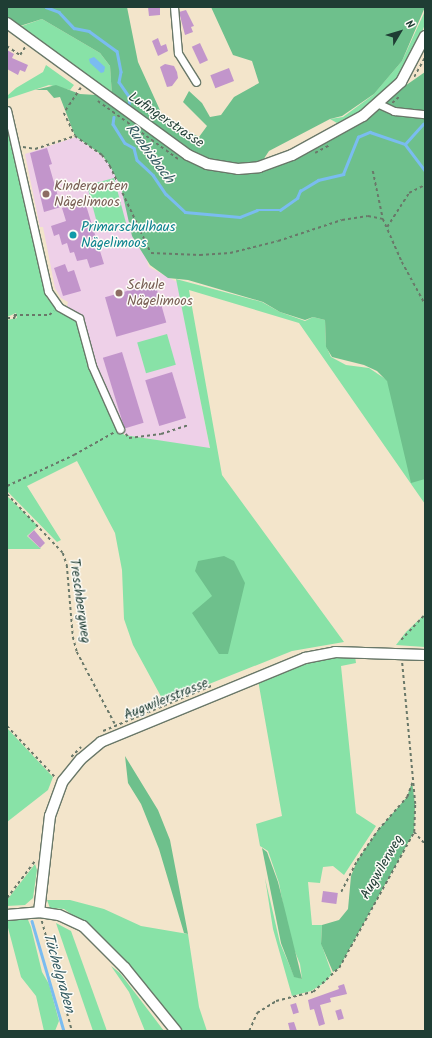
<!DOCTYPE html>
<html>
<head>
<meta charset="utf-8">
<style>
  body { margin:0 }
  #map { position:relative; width:432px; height:1038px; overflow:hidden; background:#f3e5cb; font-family:Kalam,sans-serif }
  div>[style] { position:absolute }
  .built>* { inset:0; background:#eed0e8 }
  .green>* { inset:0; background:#88e2a7; transform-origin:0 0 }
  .forest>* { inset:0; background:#6ec08c }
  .water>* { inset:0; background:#7abcf0 }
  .stream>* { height:2.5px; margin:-1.25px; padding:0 1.25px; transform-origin:1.25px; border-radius:1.25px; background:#7abcf0 }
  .building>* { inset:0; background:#c295cb; transform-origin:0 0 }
  .path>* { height:1.5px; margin-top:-0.75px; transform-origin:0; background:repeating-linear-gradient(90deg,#697869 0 3px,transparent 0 6px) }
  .roads { filter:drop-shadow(1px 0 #697869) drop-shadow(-1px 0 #697869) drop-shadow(0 1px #697869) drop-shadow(0 -1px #697869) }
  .street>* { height:7px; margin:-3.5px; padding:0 3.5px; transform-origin:3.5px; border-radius:3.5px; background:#fff }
  .secondary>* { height:10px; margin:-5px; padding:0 5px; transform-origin:5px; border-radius:5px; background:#fff }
  .dots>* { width:11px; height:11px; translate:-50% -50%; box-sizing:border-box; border:2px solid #fdfcf7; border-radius:50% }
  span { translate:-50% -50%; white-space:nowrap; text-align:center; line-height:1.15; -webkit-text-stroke:3px #fdfcf7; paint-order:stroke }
  .street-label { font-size:14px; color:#1f3d34 }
  .education-label { font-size:14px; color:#785e54 }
  .left { translate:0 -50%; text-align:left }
  .culture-label { font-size:14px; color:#0d838f }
  .water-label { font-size:15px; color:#365d63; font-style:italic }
  .frame { position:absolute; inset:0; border:8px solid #1f3d34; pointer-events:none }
  .north { position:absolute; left:380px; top:12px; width:40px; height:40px; -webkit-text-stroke:3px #fdfcf7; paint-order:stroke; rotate:52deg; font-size:11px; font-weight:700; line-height:16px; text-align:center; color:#1f3d34 }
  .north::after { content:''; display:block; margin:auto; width:14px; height:18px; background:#1f3d34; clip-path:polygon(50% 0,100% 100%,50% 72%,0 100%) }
</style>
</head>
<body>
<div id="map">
  <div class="built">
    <i style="clip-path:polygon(76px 137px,101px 155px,111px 166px,127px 203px,149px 267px,177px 282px,210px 449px,125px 435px,99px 381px,80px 315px,67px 306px,68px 302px,61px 298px,55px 288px,43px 227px,40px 227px,25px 154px)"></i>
  </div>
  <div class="green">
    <i style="clip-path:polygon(425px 11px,425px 24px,419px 40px,395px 81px,362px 111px,337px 123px,330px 119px,343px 117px,373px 95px,402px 61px)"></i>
    <i style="clip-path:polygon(42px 19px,100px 53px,110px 66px,112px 96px,19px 27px)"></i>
    <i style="clip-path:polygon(46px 65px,74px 85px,70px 90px,49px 85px,7px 99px,7px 96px,16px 88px,43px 72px)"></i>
    <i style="clip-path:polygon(7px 122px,47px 298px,58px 310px,76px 319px,90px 366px,124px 435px,210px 448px,176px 279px,262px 302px,280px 312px,305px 321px,313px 317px,325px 320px,326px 346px,331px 357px,346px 365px,369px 368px,387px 380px,425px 479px,425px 504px,299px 323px,189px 290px,222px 475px,344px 642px,292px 651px,164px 702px,133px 645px,124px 619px,122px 570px,115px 533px,77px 461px,27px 486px,61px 540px,57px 542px,7px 491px,7px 320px,17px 318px,16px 313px,7px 317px)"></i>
    <i style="left:114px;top:178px;width:47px;height:28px;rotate:75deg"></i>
    <i style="left:167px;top:334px;width:32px;height:31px;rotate:74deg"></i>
    <i style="clip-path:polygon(7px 496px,38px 526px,27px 536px,41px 549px,7px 549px)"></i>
    <i style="clip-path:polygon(425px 614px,425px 647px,396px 645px,406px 632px)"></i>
    <i style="clip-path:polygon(355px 656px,356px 663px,341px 666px,356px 813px,376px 826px,344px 875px,333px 866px,323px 867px,320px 883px,308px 882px,312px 925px,322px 925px,321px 943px,332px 974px,324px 983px,311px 991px,292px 996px,273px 929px,265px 878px,280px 943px,294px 976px,302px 979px,300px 964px,289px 937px,279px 883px,268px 851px,260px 846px,256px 824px,282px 816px,258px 680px,314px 660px)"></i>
    <i style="clip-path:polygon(7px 728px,53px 777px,48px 790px,7px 822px)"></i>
    <i style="clip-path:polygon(35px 864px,37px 870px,33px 898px,25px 905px,7px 906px,7px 900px)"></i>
    <i style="clip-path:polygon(47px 900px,70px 900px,104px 909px,141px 926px,188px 934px,199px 1007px,207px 1031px,181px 1031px,127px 963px,85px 924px,64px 909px,50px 908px)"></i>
    <i style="clip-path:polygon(26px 915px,31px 927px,42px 972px,49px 984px,59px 1021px,55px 1031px,44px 1031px,36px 996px,21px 977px,7px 924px,7px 919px)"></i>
    <i style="clip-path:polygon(56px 923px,71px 931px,107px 1031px,93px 1031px)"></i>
    <i style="clip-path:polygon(111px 966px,120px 973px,164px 1031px,145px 1031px,129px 992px)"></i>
  </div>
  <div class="forest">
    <i style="clip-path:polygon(7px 7px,127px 7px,138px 62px,164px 119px,199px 137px,207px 126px,183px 102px,189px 91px,202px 103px,210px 117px,221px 115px,234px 97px,259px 83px,252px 61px,233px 55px,211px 7px,425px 7px,402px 61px,374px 94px,342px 116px,330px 119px,269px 151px,259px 166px,379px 104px,425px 72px,425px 479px,411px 483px,387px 381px,377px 371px,364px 365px,332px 357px,326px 347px,325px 320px,313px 317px,305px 320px,280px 312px,263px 302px,188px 280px,168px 278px,150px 265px,132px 236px,121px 187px,110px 166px,102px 155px,75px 136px,60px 97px,54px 98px,47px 90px,35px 90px,56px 85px,80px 94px,112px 96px,110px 66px,100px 53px,42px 19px,20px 26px,7px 16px)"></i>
    <i style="clip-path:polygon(224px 556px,234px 561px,245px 583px,228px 654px,219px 654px,192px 613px,212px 596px,195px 571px,198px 561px)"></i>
    <i style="clip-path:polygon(125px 756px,158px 810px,170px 840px,188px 934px,184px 933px,159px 849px,141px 804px,128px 783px)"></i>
    <i style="clip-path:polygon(412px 782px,415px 804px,414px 832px,339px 968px,333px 972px,321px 944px,322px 925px,339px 920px,348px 909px,351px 876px,357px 861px,378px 830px,407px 797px)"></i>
    <i style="clip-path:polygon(262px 848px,267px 852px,278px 882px,302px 979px,294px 977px,281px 943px)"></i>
  </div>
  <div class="water">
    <i style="clip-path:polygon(94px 57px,105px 67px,104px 72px,101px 73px,90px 63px,89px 59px)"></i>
  </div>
  <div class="stream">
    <i style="left:46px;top:7px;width:14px;rotate:21deg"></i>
    <i style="left:59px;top:12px;width:22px;rotate:47deg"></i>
    <i style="left:74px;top:28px;width:15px;rotate:11deg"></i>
    <i style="left:89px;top:31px;width:34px;rotate:36deg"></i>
    <i style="left:117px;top:51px;width:21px;rotate:79deg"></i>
    <i style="left:121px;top:72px;width:10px;rotate:101deg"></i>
    <i style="left:119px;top:82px;width:19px;rotate:55deg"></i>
    <i style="left:130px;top:98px;width:7px;rotate:98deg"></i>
    <i style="left:114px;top:117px;width:7px;rotate:98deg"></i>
    <i style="left:113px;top:124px;width:22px;rotate:58deg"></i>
    <i style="left:125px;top:143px;width:10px;rotate:29deg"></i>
    <i style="left:134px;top:148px;width:12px;rotate:76deg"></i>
    <i style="left:137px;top:160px;width:22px;rotate:43deg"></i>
    <i style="left:153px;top:175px;width:23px;rotate:56deg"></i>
    <i style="left:166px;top:194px;width:26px;rotate:43deg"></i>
    <i style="left:185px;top:212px;width:55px;rotate:5.2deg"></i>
    <i style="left:240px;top:217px;width:18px;rotate:-22deg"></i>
    <i style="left:257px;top:210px;width:23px"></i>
    <i style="left:280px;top:210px;width:21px;rotate:-35deg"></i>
    <i style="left:297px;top:198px;width:8px;rotate:-67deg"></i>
    <i style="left:300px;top:191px;width:21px;rotate:-31deg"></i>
    <i style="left:318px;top:180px;width:26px;rotate:-13deg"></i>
    <i style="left:343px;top:174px;width:40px;rotate:-68deg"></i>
    <i style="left:358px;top:137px;width:13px;rotate:-23deg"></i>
    <i style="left:370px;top:132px;width:37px;rotate:19deg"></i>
    <i style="left:405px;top:144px;width:34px;rotate:53deg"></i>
    <i style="left:405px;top:144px;width:27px;rotate:-48deg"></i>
    <i style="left:32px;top:921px;width:115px;rotate:73.8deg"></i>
  </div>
  <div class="building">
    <i style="clip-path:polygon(148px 7px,160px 7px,160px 15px,149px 16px)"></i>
    <i style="clip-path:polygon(186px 10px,194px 26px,191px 27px,193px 32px,185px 35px,179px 12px)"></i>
    <i style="clip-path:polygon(158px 38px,161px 46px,166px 44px,168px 51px,158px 56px,152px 41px)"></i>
    <i style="left:200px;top:43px;width:19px;height:9px;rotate:65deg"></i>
    <i style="clip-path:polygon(7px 50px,14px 54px,12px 58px,28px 65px,25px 72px,20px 70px,18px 75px,7px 69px)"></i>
    <i style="clip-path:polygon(165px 64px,174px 66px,177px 72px,178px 78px,172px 86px,167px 87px,160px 67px)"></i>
    <i style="left:229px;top:68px;width:14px;height:20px;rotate:69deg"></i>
    <i style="clip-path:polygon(47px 148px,52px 164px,49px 165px,61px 207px,44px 212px,30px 153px)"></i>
    <i style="clip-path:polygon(85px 202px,104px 264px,90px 268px,87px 259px,77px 261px,74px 252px,70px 253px,67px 243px,62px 245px,59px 234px,54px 236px,51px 226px,66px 221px,62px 208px)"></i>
    <i style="clip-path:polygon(65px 264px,68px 272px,74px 270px,81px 291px,63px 296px,54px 268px)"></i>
    <i style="left:155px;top:283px;width:41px;height:52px;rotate:74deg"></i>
    <i style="left:122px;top:352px;width:74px;height:20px;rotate:73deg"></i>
    <i style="left:172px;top:372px;width:48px;height:28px;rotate:73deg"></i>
    <i style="clip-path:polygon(34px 530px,45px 543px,40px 548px,28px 536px)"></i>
    <i style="left:323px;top:891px;width:15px;height:11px;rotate:8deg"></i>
    <i style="clip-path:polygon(344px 984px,347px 994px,330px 998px,331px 1002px,320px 1005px,325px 1024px,319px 1026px,314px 1009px,310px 1010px,308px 1000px,339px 989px,338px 986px)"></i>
    <i style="left:296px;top:1003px;width:10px;height:6px;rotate:73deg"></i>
    <i style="left:341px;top:1009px;width:10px;height:6px;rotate:73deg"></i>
    <i style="clip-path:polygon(294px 1022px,297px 1031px,290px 1031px,288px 1023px)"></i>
  </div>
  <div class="path">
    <i style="left:251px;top:7px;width:18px"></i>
    <i style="left:7px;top:46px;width:16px;rotate:35deg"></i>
    <i style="left:20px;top:55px;width:9px;rotate:-58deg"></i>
    <i style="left:414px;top:77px;width:23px;rotate:-61deg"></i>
    <i style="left:81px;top:88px;width:30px;rotate:124deg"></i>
    <i style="left:64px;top:113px;width:25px;rotate:64deg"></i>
    <i style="left:75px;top:136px;width:33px;rotate:35deg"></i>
    <i style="left:102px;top:155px;width:14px;rotate:54deg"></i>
    <i style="left:110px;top:166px;width:96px;rotate:64.8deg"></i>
    <i style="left:151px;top:253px;width:49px;rotate:2.3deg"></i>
    <i style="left:200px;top:255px;width:30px;rotate:-4deg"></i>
    <i style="left:230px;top:253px;width:49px;rotate:-14deg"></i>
    <i style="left:278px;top:241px;width:67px;rotate:-18.2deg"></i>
    <i style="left:342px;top:220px;width:26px;rotate:-9deg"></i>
    <i style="left:368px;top:216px;width:15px;rotate:11deg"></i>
    <i style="left:98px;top:101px;width:99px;rotate:35.9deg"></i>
    <i style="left:392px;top:103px;width:12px;rotate:-42deg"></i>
    <i style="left:23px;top:147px;width:12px;rotate:9deg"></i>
    <i style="left:35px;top:149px;width:42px;rotate:-18deg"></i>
    <i style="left:315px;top:153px;width:17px;rotate:-28deg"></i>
    <i style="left:373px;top:171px;width:49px;rotate:78.2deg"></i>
    <i style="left:383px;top:219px;width:47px;rotate:66.2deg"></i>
    <i style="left:402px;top:262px;width:48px;rotate:61.3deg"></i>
    <i style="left:387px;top:227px;width:40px;rotate:-57.1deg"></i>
    <i style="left:409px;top:193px;width:18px;rotate:-27deg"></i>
    <i style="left:7px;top:318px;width:8px"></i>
    <i style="left:15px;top:318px;width:3px;rotate:-108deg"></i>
    <i style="left:14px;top:315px;width:35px"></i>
    <i style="left:49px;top:315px;width:6px;rotate:-39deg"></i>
    <i style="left:126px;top:434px;width:5px;rotate:53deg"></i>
    <i style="left:129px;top:438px;width:32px;rotate:-7deg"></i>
    <i style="left:161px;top:434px;width:29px;rotate:-18deg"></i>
    <i style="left:7px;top:486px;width:74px;rotate:-24.8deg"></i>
    <i style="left:74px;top:455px;width:47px;rotate:-29.3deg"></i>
    <i style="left:7px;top:494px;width:81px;rotate:46.5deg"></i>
    <i style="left:63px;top:553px;width:13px;rotate:72deg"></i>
    <i style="left:67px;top:565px;width:72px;rotate:85.2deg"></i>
    <i style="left:73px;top:637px;width:16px;rotate:75deg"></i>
    <i style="left:77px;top:652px;width:81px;rotate:62.2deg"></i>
    <i style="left:401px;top:640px;width:35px;rotate:-47deg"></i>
    <i style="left:7px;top:726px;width:71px;rotate:46.7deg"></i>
    <i style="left:103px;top:731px;width:117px;rotate:-22.6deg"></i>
    <i style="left:71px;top:757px;width:14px;rotate:-45deg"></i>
    <i style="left:414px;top:832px;width:16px;rotate:47deg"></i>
    <i style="left:341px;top:892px;width:35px;rotate:-63deg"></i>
    <i style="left:357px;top:861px;width:37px;rotate:-56deg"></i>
    <i style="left:378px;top:830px;width:44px;rotate:-48.7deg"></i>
    <i style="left:407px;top:797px;width:15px;rotate:-70deg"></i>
    <i style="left:7px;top:898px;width:46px;rotate:-52.9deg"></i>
    <i style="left:42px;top:921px;width:114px;rotate:74.7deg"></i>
    <i style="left:249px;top:1031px;width:20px;rotate:-66deg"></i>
    <i style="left:257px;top:1013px;width:22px;rotate:-32deg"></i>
    <i style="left:276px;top:1001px;width:38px;rotate:-14deg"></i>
    <i style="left:313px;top:992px;width:35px;rotate:-43deg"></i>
    <i style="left:339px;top:968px;width:155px;rotate:-61.1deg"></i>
    <i style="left:414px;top:832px;width:28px;rotate:-88deg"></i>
    <i style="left:415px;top:804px;width:142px;rotate:-95.3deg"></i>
  </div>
  <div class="roads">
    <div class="street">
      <i style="left:174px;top:7px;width:46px;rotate:85deg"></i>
      <i style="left:178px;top:53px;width:34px;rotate:58deg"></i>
      <i style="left:379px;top:104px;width:17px;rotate:25deg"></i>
      <i style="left:394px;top:111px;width:31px;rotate:6deg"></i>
      <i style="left:7px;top:110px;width:186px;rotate:77.2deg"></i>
      <i style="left:48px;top:291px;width:19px;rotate:55deg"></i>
      <i style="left:59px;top:307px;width:23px;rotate:29deg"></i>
      <i style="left:79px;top:318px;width:50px;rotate:74.8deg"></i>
      <i style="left:92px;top:366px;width:69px;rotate:66deg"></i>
    </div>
    <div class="secondary">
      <i style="left:7px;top:23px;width:224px;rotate:36.1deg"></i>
      <i style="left:188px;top:155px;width:21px;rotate:25deg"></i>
      <i style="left:207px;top:164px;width:31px;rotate:9deg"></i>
      <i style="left:238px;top:169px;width:21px;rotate:-5deg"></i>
      <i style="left:259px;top:167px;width:35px;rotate:-20deg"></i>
      <i style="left:292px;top:155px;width:81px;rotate:-28.8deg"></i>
      <i style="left:363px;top:116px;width:51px;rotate:-41.8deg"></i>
      <i style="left:401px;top:82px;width:52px;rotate:-62.4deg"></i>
      <i style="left:39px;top:912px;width:97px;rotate:-83.5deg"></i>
      <i style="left:50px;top:816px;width:37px;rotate:-70deg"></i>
      <i style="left:63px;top:781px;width:28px;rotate:-51deg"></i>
      <i style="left:81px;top:759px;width:26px;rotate:-40deg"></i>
      <i style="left:101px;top:742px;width:221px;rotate:-22.4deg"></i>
      <i style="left:305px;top:658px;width:31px;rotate:-11deg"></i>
      <i style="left:335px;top:652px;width:90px;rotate:1.9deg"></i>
      <i style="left:7px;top:915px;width:32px;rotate:-5deg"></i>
      <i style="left:39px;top:912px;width:20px;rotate:9deg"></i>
      <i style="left:59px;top:915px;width:26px;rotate:25deg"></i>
      <i style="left:83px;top:926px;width:59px;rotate:45deg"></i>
      <i style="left:125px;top:968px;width:81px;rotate:51deg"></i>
    </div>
  </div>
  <div class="dots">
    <i style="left:46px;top:194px;background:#8d6e63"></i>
    <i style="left:73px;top:235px;background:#0f9aa8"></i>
    <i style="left:119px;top:293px;background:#8d6e63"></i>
  </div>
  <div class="street-label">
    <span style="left:166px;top:120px;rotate:34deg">Lufingerstrasse</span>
    <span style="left:80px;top:601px;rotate:82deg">Treschbergweg</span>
    <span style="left:166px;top:699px;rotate:-22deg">Augwilerstrasse</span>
    <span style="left:382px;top:867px;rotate:-60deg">Augwilerweg</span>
  </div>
  <div class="education-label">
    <span class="left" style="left:54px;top:194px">Kindergarten<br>Nägelimoos</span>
    <span class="left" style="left:127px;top:293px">Schule<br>Nägelimoos</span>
  </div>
  <div class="culture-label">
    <span class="left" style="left:81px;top:235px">Primarschulhaus<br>Nägelimoos</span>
  </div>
  <div class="water-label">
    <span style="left:149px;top:154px;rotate:53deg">Ruebisbach</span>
    <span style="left:58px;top:973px;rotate:74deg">Tüchelgraben</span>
  </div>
  <div class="frame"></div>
  <div class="north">N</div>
</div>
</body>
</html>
